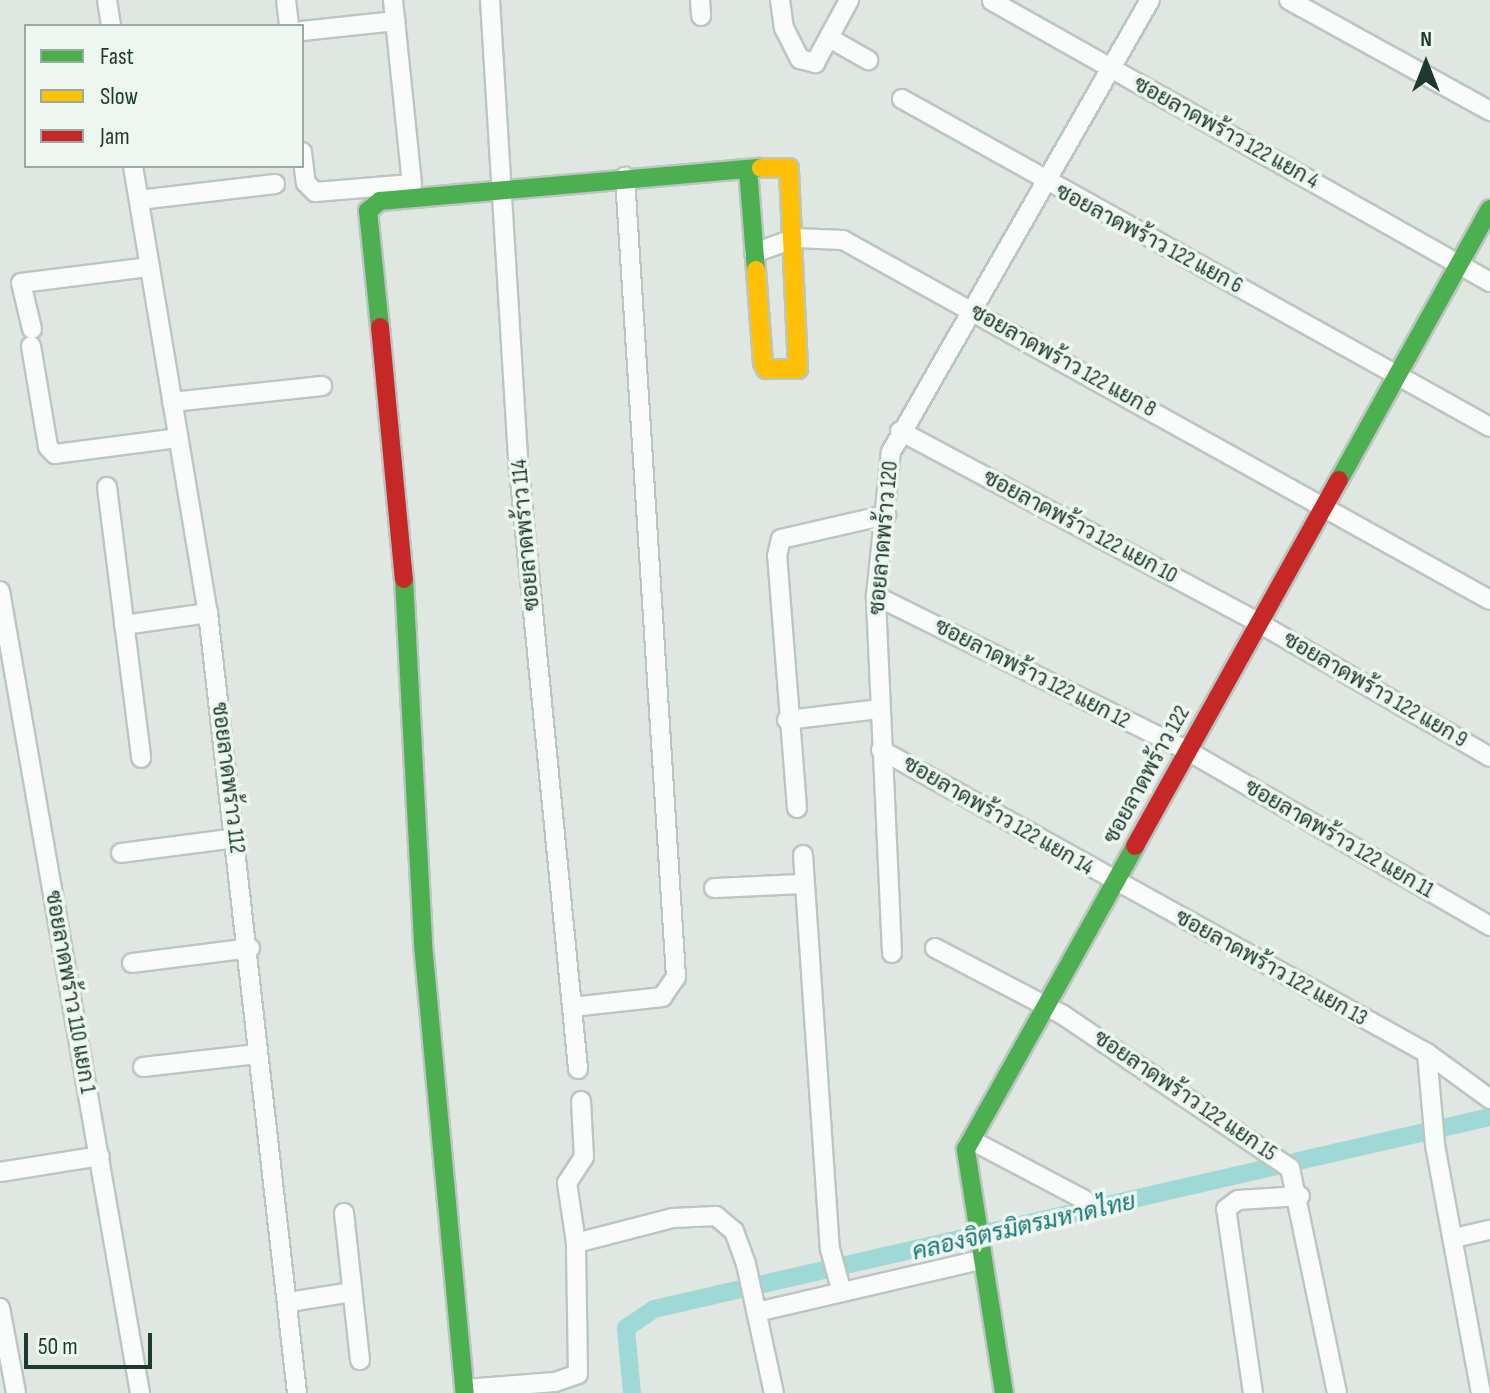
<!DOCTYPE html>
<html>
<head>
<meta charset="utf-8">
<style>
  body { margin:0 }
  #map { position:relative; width:1490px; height:1393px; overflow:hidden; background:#e0e7e3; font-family:"Sofia Sans Condensed",Sarabun,sans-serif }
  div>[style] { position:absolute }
  .canal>* { height:18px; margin:-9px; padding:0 9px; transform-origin:9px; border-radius:9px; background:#9ed8d7 }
  .roads { filter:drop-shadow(2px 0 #bcc6c1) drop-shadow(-2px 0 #bcc6c1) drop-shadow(0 2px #bcc6c1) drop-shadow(0 -2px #bcc6c1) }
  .street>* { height:18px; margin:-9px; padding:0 9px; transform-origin:9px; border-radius:9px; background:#fafbfb }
  .fast>* { height:18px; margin:-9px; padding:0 9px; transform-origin:9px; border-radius:9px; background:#4caf50 }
  .slow>* { height:18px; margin:-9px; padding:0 9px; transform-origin:9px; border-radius:9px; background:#ffc107 }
  .jam>* { height:18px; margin:-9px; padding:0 9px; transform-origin:9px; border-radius:9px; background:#c62828 }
  span { translate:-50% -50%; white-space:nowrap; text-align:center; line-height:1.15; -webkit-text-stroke:7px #edf6f0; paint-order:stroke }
  .street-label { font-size:22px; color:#1e392d }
  .water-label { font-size:24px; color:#167777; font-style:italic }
  .legend { position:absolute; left:24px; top:24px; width:280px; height:144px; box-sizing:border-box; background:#edf6f0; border:2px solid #9aaaa2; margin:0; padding:10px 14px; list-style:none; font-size:24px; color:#1e392d }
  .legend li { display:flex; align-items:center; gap:16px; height:40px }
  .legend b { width:40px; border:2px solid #9aaaa2 }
  .north { position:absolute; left:1386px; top:24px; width:80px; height:80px; -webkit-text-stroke:6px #edf6f0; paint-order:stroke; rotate:0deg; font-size:22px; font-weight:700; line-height:32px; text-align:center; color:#1e392d }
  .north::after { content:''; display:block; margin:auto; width:28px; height:36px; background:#1e392d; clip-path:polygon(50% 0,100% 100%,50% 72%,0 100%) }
  .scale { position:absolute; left:24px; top:1333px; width:128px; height:36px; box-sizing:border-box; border:4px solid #1e392d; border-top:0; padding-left:10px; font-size:24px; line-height:28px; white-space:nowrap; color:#1e392d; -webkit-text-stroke:6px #edf6f0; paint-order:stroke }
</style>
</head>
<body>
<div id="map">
  <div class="canal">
    <i style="left:632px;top:1393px;width:65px;rotate:-95.3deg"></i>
    <i style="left:626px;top:1328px;width:34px;rotate:-34deg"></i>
    <i style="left:654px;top:1309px;width:858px;rotate:-12.93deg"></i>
  </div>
  <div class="roads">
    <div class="street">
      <i style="left:107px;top:0;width:26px;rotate:81deg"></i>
      <i style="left:286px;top:0;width:26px;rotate:83deg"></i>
      <i style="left:490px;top:0;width:470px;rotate:86.5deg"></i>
      <i style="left:519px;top:469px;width:603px;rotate:84.38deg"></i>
      <i style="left:700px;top:0;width:16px;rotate:86deg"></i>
      <i style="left:780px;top:0;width:28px;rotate:82deg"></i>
      <i style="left:784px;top:28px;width:35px;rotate:63deg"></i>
      <i style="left:800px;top:59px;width:16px;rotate:15deg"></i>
      <i style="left:815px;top:63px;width:72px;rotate:-61.6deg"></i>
      <i style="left:1289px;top:0;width:230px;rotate:28.9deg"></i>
      <i style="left:992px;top:1px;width:572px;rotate:29.43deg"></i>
      <i style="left:302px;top:31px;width:94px;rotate:-6.1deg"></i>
      <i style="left:831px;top:39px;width:43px;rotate:29.6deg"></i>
      <i style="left:902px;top:99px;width:673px;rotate:29.15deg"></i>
      <i style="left:302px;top:152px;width:31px;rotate:83deg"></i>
      <i style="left:306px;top:183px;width:13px;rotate:45deg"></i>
      <i style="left:315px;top:192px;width:97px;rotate:-4.7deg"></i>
      <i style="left:412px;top:184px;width:185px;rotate:-95.9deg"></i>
      <i style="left:133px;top:166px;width:453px;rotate:80.5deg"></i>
      <i style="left:208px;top:613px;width:785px;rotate:83.49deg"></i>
      <i style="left:139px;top:200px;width:137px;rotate:-6.7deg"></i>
      <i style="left:754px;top:253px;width:45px;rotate:-19.7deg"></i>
      <i style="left:796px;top:238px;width:47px;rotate:2.4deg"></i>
      <i style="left:843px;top:240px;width:740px;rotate:29.09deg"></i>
      <i style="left:32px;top:329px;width:47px;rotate:-103.4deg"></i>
      <i style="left:21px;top:283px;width:130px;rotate:-7.1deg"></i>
      <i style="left:31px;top:346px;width:102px;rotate:80.4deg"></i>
      <i style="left:48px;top:447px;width:10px;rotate:45deg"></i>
      <i style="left:55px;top:454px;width:124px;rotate:-7.4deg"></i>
      <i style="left:172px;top:402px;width:151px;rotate:-6.1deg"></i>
      <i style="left:900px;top:431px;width:407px;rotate:28.1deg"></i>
      <i style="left:1259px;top:623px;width:267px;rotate:30.1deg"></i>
      <i style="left:107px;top:487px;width:273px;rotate:82.8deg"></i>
      <i style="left:0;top:591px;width:814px;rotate:80.1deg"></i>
      <i style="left:876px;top:596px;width:348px;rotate:26.4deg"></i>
      <i style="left:1188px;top:751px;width:349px;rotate:30.1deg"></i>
      <i style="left:124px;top:625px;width:85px;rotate:-8.1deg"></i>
      <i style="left:787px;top:720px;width:93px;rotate:-6.8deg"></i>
      <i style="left:881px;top:750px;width:624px;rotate:29.03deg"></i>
      <i style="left:1427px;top:1053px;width:78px;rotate:36.1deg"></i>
      <i style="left:797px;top:808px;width:253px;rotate:-94.5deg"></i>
      <i style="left:777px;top:556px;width:17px;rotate:-77deg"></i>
      <i style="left:781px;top:539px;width:108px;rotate:-12.9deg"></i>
      <i style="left:121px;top:853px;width:116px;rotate:-7.4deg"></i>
      <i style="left:803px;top:855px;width:395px;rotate:86.1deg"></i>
      <i style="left:830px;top:1249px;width:41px;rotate:74.6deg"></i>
      <i style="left:714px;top:888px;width:89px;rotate:-2.6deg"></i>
      <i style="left:935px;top:948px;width:144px;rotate:27.6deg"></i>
      <i style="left:1063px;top:1015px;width:274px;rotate:34deg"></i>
      <i style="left:1290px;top:1168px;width:230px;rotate:78.2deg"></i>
      <i style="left:892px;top:953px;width:357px;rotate:-92.6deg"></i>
      <i style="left:876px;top:596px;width:145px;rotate:-84.1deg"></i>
      <i style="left:891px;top:452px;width:521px;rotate:-60.19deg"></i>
      <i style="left:132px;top:963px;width:119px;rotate:-7.2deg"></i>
      <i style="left:572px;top:1007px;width:91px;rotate:-6.3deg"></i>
      <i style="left:662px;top:997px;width:24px;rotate:-55deg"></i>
      <i style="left:676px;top:977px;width:802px;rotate:-93.65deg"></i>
      <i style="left:1427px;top:1053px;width:92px;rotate:85deg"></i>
      <i style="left:1435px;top:1145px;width:252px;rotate:79.5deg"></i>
      <i style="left:143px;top:1067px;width:115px;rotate:-6.5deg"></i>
      <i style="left:971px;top:1140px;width:129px;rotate:27.8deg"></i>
      <i style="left:0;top:1172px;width:101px;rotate:-9.1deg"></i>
      <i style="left:344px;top:1213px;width:148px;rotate:83.8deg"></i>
      <i style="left:1454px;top:1238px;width:37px;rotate:-13deg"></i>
      <i style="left:576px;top:1243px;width:61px;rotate:-98.5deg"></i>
      <i style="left:567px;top:1183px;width:31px;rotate:-57deg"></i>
      <i style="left:584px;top:1157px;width:56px;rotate:-93.1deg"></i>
      <i style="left:289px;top:1302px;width:64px;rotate:-9deg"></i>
      <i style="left:0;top:1308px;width:86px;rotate:79.3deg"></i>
      <i style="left:757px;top:1312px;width:229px;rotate:-13.1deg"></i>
      <i style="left:465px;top:1389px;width:90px;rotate:-4.4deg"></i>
      <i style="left:555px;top:1382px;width:24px;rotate:-19deg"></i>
      <i style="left:578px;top:1374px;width:131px;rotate:-90.9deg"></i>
      <i style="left:576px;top:1243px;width:100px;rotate:-14.5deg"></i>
      <i style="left:673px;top:1218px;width:43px;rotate:-2.7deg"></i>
      <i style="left:716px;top:1216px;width:23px;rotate:40deg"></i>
      <i style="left:734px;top:1231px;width:35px;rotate:70deg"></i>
      <i style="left:746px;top:1264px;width:132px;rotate:77.8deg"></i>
      <i style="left:1253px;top:1393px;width:186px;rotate:-98.3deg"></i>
      <i style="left:1226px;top:1209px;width:15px;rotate:-37deg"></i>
      <i style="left:1238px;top:1200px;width:62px;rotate:-3.7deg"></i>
    </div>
    <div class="fast">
      <i style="left:748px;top:169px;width:101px;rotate:85.5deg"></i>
      <i style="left:380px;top:327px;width:117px;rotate:-95.9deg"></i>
      <i style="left:368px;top:211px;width:16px;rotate:-40deg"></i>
      <i style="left:380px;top:201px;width:382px;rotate:-5deg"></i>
      <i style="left:1339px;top:480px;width:310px;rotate:-60.9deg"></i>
      <i style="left:404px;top:579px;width:365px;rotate:87deg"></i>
      <i style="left:423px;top:944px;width:451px;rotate:84.7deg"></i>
      <i style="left:1004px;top:1393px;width:247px;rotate:-98.9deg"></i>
      <i style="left:966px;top:1149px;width:347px;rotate:-60.8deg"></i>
    </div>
    <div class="slow">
      <i style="left:756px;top:270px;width:93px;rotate:85.7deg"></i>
      <i style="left:763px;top:363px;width:7px;rotate:63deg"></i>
      <i style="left:766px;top:369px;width:32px"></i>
      <i style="left:798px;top:369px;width:201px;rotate:-92.6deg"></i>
      <i style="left:789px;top:168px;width:28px;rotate:180deg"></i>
    </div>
    <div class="jam">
      <i style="left:380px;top:327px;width:253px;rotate:84.6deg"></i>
      <i style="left:1135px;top:846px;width:419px;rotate:-60.9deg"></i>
    </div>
  </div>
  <div class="street-label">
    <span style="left:1226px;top:133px;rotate:29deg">ซอยลาดพร้าว 122 แยก 4</span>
    <span style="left:1149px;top:239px;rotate:28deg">ซอยลาดพร้าว 122 แยก 6</span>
    <span style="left:1063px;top:361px;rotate:29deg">ซอยลาดพร้าว 122 แยก 8</span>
    <span style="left:1080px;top:527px;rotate:28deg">ซอยลาดพร้าว 122 แยก 10</span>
    <span style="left:526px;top:535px;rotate:-95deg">ซอยลาดพร้าว 114</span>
    <span style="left:884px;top:538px;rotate:-85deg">ซอยลาดพร้าว 120</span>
    <span style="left:1032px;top:674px;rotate:27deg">ซอยลาดพร้าว 122 แยก 12</span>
    <span style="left:1375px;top:690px;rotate:30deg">ซอยลาดพร้าว 122 แยก 9</span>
    <span style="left:1147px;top:775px;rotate:-61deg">ซอยลาดพร้าว 122</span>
    <span style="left:228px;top:778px;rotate:83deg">ซอยลาดพร้าว 112</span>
    <span style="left:998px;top:816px;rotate:30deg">ซอยลาดพร้าว 122 แยก 14</span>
    <span style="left:1339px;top:839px;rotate:30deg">ซอยลาดพร้าว 122 แยก 11</span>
    <span style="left:1271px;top:968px;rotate:29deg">ซอยลาดพร้าว 122 แยก 13</span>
    <span style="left:70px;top:992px;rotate:80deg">ซอยลาดพร้าว 110 แยก 1</span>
    <span style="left:1185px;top:1096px;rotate:34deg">ซอยลาดพร้าว 122 แยก 15</span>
  </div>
  <div class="water-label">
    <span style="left:1024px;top:1227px;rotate:-13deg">คลองจิตรมิตรมหาดไทย</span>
  </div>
  <ul class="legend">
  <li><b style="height:10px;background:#4caf50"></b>Fast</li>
  <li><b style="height:10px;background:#ffc107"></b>Slow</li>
  <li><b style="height:10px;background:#c62828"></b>Jam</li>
  </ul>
  <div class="north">N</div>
  <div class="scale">50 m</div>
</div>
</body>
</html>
